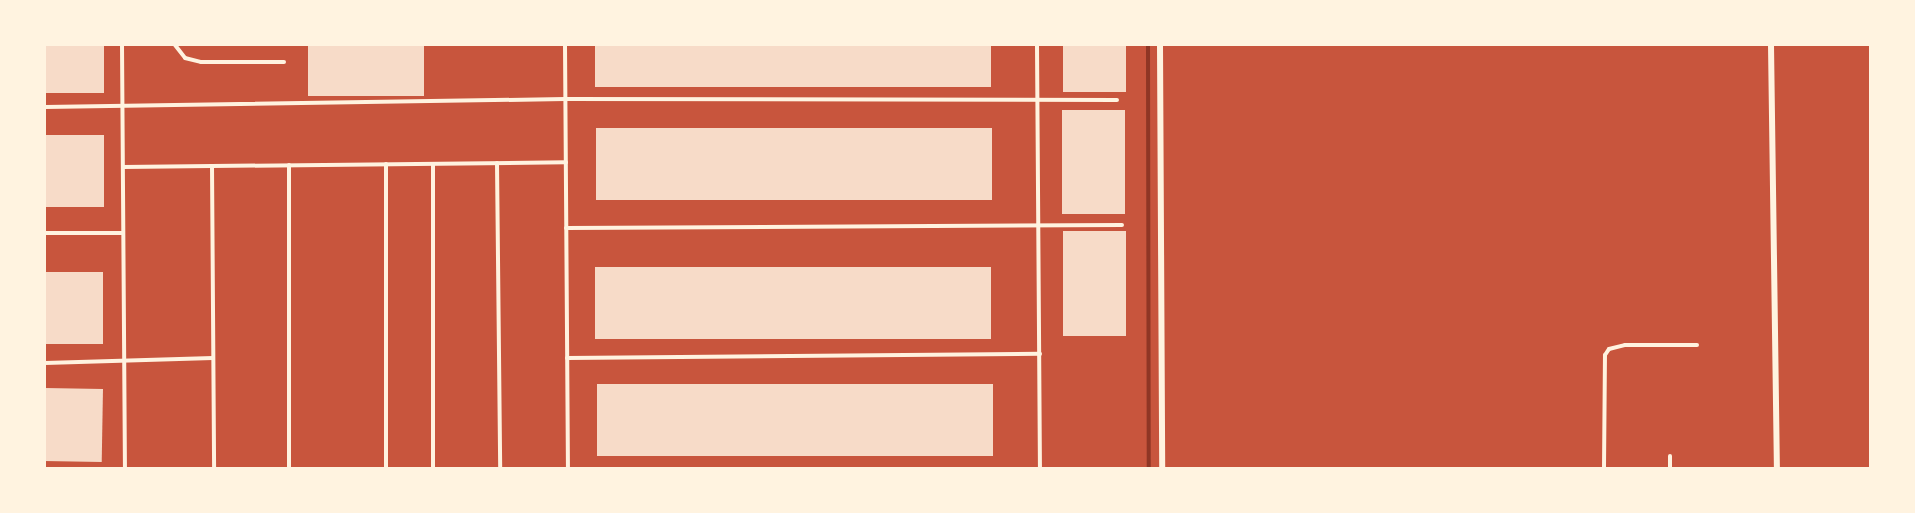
<!DOCTYPE html>
<html>
<head>
<meta charset="utf-8">
<style>
  body { margin:0 }
  #map { position:relative; width:1915px; height:513px; overflow:hidden; background:#c8553d; font-family:"Archivo Narrow",sans-serif }
  div>[style] { position:absolute }
  .stream>* { height:4px; margin:-2px; padding:0 2px; transform-origin:2px; border-radius:2px; background:#8f3625 }
  .building>* { inset:0; background:#f7dbc8; transform-origin:0 0 }
  .service>* { height:4px; margin:-2px; padding:0 2px; transform-origin:2px; border-radius:2px; background:#fff3e0 }
  .minor>* { height:6px; margin:-3px; padding:0 3px; transform-origin:3px; border-radius:3px; background:#fff3e0 }
  span { translate:-50% -50%; white-space:nowrap; text-align:center; line-height:1.15; -webkit-text-stroke:6px #fff3e0; paint-order:stroke }
  .frame { position:absolute; inset:0; border:46px solid #fff3e0; pointer-events:none }
</style>
</head>
<body>
<div id="map">
  <div class="stream">
    <i style="left:1148px;top:45px;width:423px;rotate:89.9deg"></i>
  </div>
  <div class="building">
    <i style="left:45px;top:45px;width:59px;height:48px"></i>
    <i style="left:308px;top:45px;width:116px;height:51px"></i>
    <i style="left:595px;top:45px;width:396px;height:42px"></i>
    <i style="left:1063px;top:45px;width:63px;height:47px"></i>
    <i style="left:1062px;top:110px;width:63px;height:104px"></i>
    <i style="left:596px;top:128px;width:396px;height:72px"></i>
    <i style="left:45px;top:135px;width:59px;height:72px"></i>
    <i style="left:1063px;top:231px;width:63px;height:105px"></i>
    <i style="left:595px;top:267px;width:396px;height:72px"></i>
    <i style="left:45px;top:272px;width:58px;height:72px"></i>
    <i style="left:597px;top:384px;width:396px;height:72px"></i>
    <i style="left:45px;top:388px;width:58px;height:73px;rotate:1deg"></i>
  </div>
  <div class="service">
    <i style="left:122px;top:45px;width:423px;rotate:89.6deg"></i>
    <i style="left:175px;top:45px;width:16px;rotate:52deg"></i>
    <i style="left:185px;top:58px;width:16px;rotate:14deg"></i>
    <i style="left:201px;top:62px;width:83px"></i>
    <i style="left:565px;top:45px;width:423px;rotate:89.6deg"></i>
    <i style="left:1037px;top:45px;width:423px;rotate:89.6deg"></i>
    <i style="left:45px;top:107px;width:520px;rotate:-0.88deg"></i>
    <i style="left:565px;top:99px;width:552px;rotate:0.1deg"></i>
    <i style="left:497px;top:163px;width:305px;rotate:89.4deg"></i>
    <i style="left:386px;top:164px;width:304px;rotate:90deg"></i>
    <i style="left:289px;top:165px;width:303px;rotate:90deg"></i>
    <i style="left:212px;top:166px;width:302px;rotate:89.6deg"></i>
    <i style="left:123px;top:167px;width:443px;rotate:-0.6deg"></i>
    <i style="left:566px;top:228px;width:556px;rotate:-0.31deg"></i>
    <i style="left:45px;top:233px;width:78px"></i>
    <i style="left:567px;top:358px;width:473px;rotate:-0.5deg"></i>
    <i style="left:45px;top:363px;width:168px;rotate:-1.7deg"></i>
    <i style="left:1670px;top:456px;width:12px;rotate:90deg"></i>
    <i style="left:433px;top:468px;width:304px;rotate:-90deg"></i>
    <i style="left:1604px;top:468px;width:113px;rotate:-89.5deg"></i>
    <i style="left:1605px;top:355px;width:7px;rotate:-56deg"></i>
    <i style="left:1609px;top:349px;width:16px;rotate:-14deg"></i>
    <i style="left:1625px;top:345px;width:72px"></i>
  </div>
  <div class="minor">
    <i style="left:1160px;top:45px;width:423px;rotate:89.7deg"></i>
    <i style="left:1771px;top:45px;width:423px;rotate:89.2deg"></i>
  </div>
  <div class="frame"></div>
</div>
</body>
</html>
